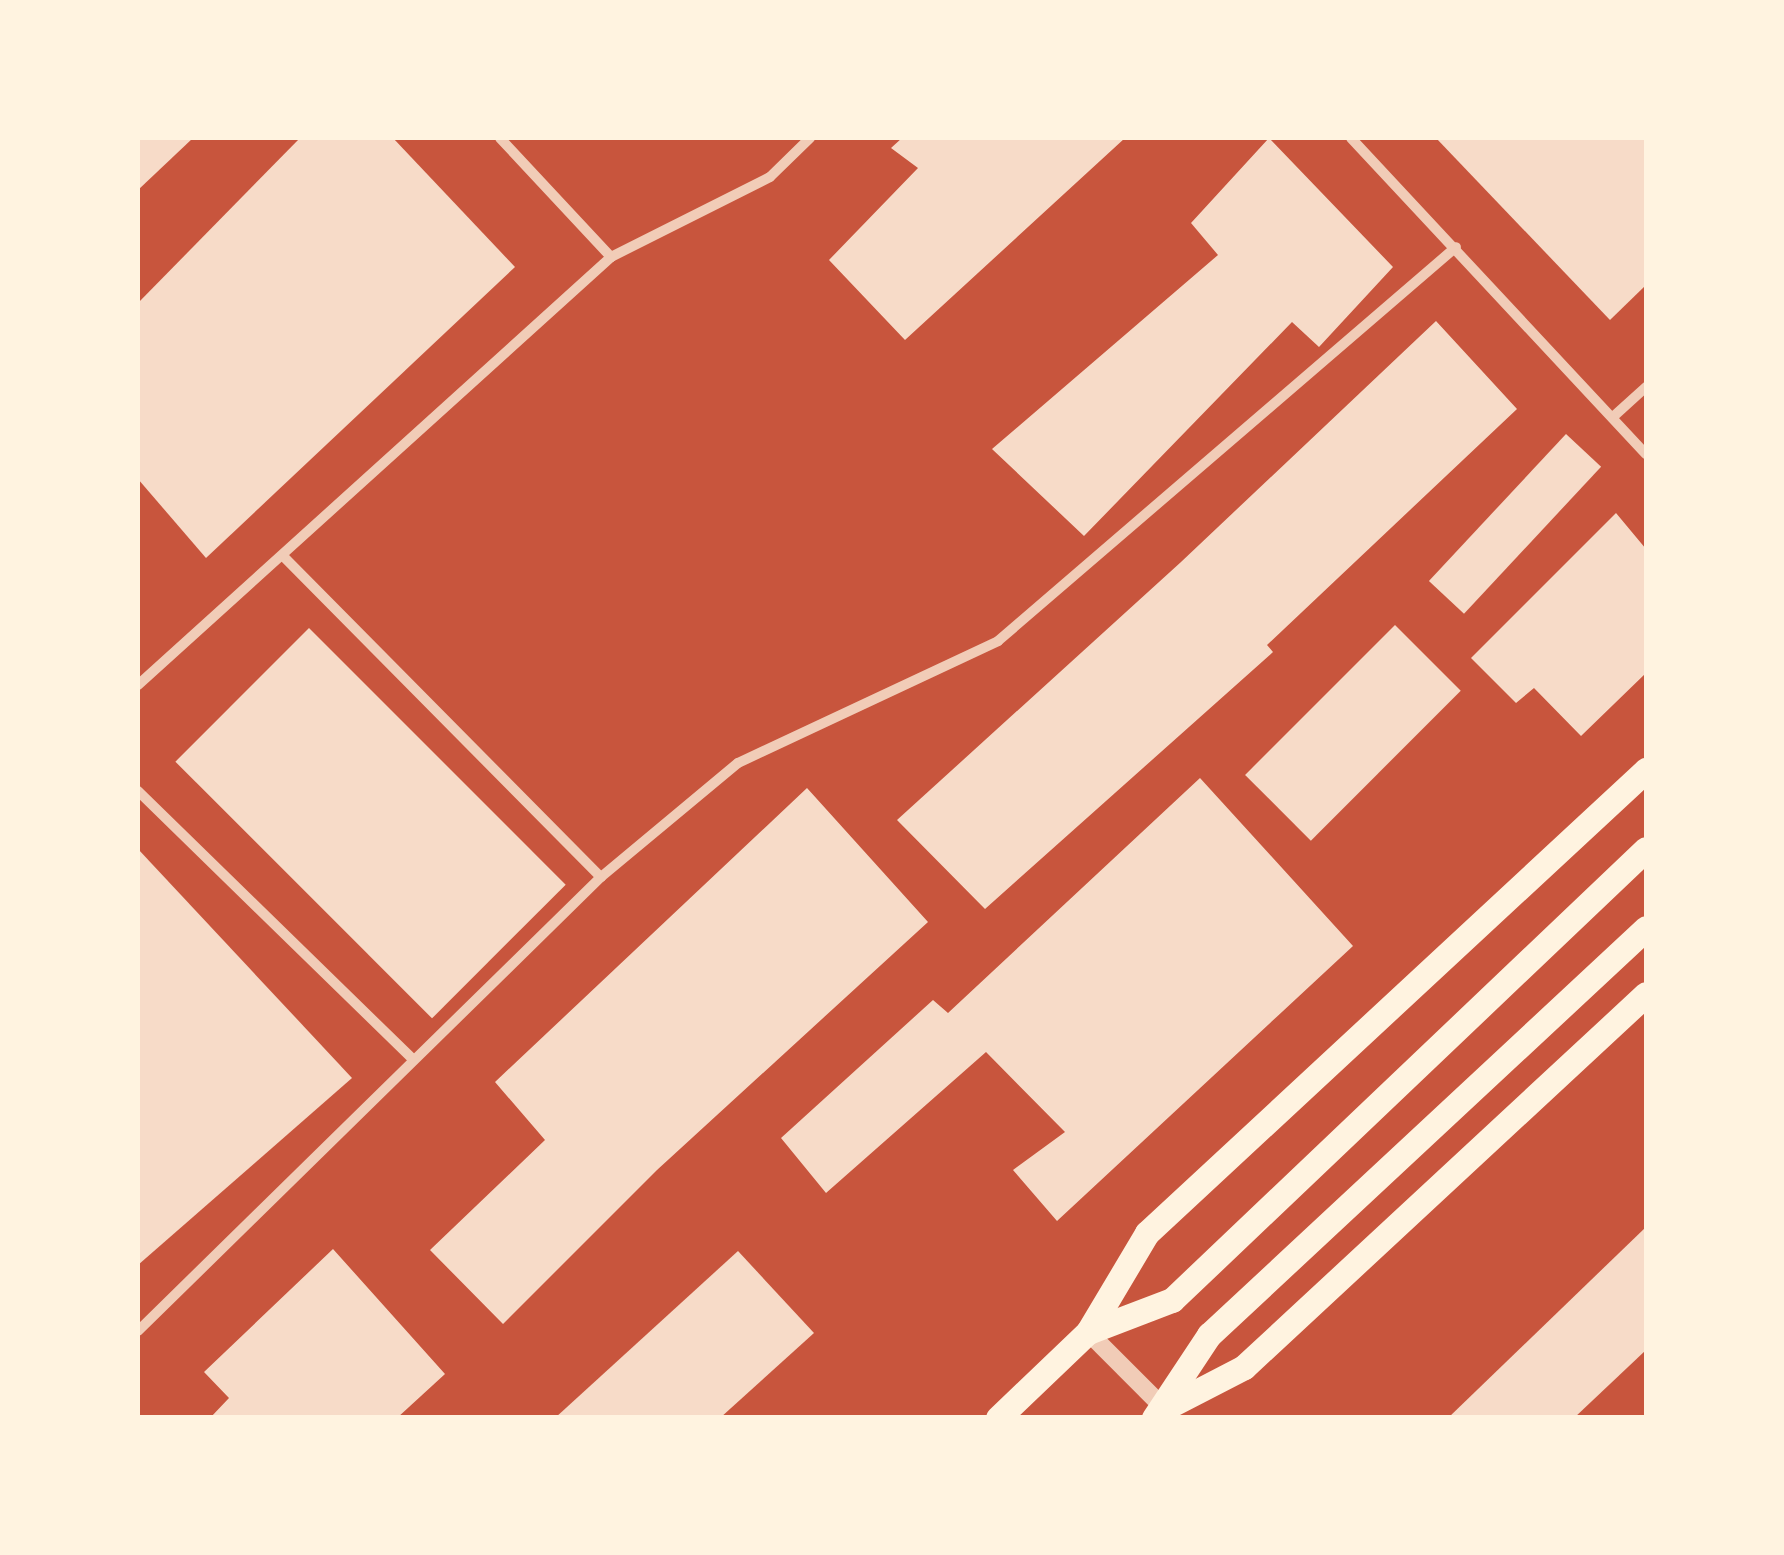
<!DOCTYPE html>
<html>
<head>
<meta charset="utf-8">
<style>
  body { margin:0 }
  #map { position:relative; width:1784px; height:1555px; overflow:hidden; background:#c8553d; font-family:"Times New Roman",serif }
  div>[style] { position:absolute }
  .building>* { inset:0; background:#f7dbc8; transform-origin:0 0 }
  .minor>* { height:10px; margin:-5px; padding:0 5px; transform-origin:5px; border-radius:5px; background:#f1ccb7 }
  .tertiary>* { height:18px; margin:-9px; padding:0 9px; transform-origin:9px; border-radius:9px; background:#f1ccb7 }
  .primary>* { height:25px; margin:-12.5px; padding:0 12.5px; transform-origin:12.5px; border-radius:12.5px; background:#fff3e0 }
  span { translate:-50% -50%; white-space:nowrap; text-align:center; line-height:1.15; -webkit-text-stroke:9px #fff3e0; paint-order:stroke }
  .frame { position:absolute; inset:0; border:140px solid #fff3e0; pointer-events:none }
</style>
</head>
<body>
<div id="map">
  <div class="building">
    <i style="clip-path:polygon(138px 138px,193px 138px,138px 190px)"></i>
    <i style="clip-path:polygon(300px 138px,393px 138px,515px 267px,206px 558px,138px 479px,138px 303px)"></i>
    <i style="clip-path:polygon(902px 138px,1125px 138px,905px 340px,829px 260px,918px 168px,891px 148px)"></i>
    <i style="clip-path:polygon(1269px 138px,1393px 267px,1319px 347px,1292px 322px,1084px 536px,992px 449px,1218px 255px,1191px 223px)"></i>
    <i style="clip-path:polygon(1436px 138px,1646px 138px,1646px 285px,1610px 320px)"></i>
    <i style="clip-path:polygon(1436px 321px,1517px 409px,1267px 645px,1273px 652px,985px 909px,897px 820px,1181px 562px)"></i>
    <i style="left:1566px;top:434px;width:48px;height:201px;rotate:43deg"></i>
    <i style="clip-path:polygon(1616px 513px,1646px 549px,1646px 673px,1581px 736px,1534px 688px,1516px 703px,1471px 658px)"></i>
    <i style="left:1395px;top:625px;width:93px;height:212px;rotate:45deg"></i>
    <i style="left:309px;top:628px;width:363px;height:189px;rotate:45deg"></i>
    <i style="clip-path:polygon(1200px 778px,1353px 946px,1057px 1221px,1013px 1170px,1065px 1132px,986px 1052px,826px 1193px,781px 1138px,933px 1000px,948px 1013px)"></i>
    <i style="clip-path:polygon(807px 788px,928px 922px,657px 1170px,503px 1324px,430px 1250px,545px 1140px,495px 1082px)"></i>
    <i style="clip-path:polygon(138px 849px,352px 1078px,138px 1265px)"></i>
    <i style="clip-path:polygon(1646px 1227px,1646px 1350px,1574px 1418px,1448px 1418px)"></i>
    <i style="clip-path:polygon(333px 1249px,445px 1374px,397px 1418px,210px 1418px,229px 1398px,204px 1372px)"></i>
    <i style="clip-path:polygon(738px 1251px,814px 1333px,720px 1418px,555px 1418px)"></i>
  </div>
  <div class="minor">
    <i style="left:500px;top:138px;width:163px;rotate:47deg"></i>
    <i style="left:611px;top:257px;width:178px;rotate:-26.7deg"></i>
    <i style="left:770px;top:177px;width:56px;rotate:-44.3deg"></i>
    <i style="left:1351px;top:138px;width:432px;rotate:47deg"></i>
    <i style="left:1614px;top:416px;width:43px;rotate:-42.2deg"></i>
    <i style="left:283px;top:556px;width:452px;rotate:45.3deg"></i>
    <i style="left:138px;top:685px;width:638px;rotate:-42.14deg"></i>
    <i style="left:138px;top:791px;width:384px;rotate:44.3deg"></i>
    <i style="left:138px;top:1331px;width:648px;rotate:-44.44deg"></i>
    <i style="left:601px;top:877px;width:178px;rotate:-39.8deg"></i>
    <i style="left:738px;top:763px;width:287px;rotate:-25.1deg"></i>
    <i style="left:998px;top:641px;width:604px;rotate:-40.7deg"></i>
  </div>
  <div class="tertiary">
    <i style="left:1088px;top:1332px;width:116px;rotate:45deg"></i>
  </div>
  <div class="primary">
    <i style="left:1088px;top:1332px;width:115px;rotate:-59.2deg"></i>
    <i style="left:1147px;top:1233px;width:681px;rotate:-42.86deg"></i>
    <i style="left:1165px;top:1408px;width:89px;rotate:-27.4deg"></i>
    <i style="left:1244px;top:1367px;width:548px;rotate:-42.86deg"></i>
    <i style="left:998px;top:1418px;width:124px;rotate:-43.7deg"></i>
    <i style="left:1088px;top:1332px;width:90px;rotate:-20.9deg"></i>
    <i style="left:1172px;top:1300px;width:654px;rotate:-43.58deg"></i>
    <i style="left:1154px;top:1418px;width:100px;rotate:-56.5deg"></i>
    <i style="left:1209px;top:1335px;width:597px;rotate:-42.96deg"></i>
  </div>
  <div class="frame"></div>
</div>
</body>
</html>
